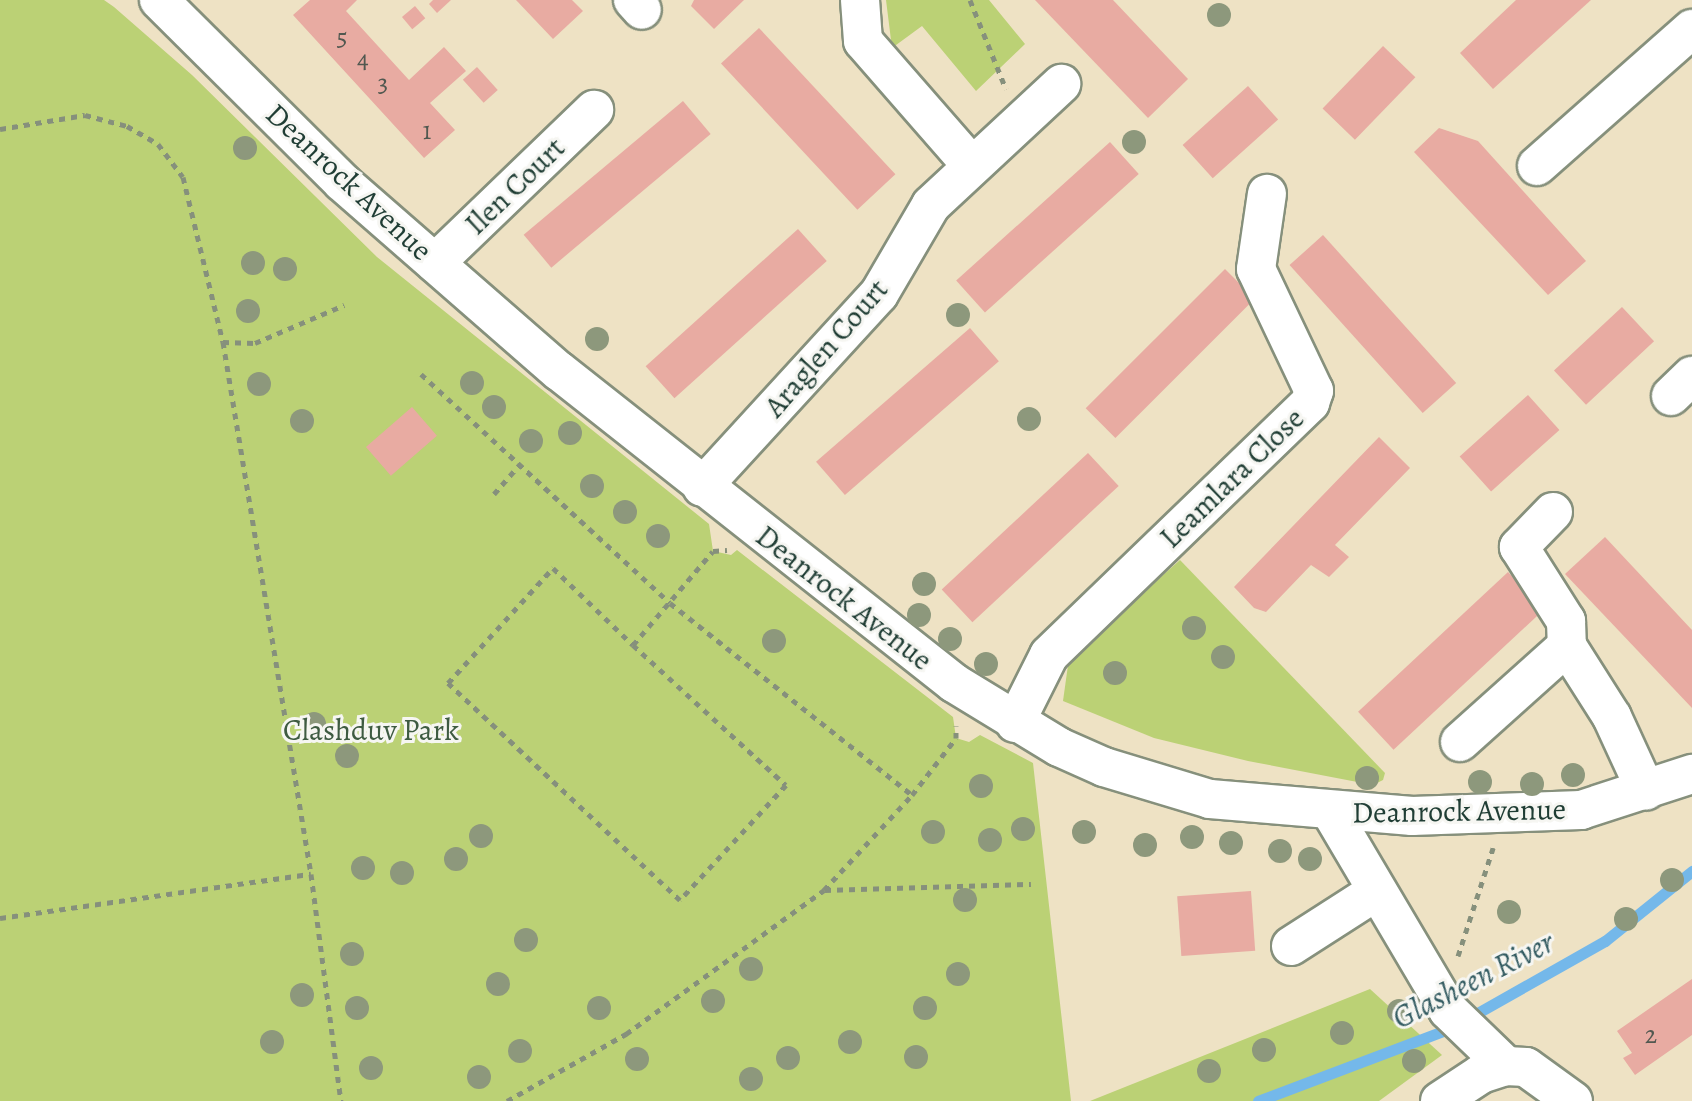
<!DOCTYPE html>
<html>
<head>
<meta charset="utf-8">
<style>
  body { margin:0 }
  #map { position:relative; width:1692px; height:1101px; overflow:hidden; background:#eee2c4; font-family:Alegreya,serif }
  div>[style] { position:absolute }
  .green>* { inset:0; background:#bbd175 }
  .stream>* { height:11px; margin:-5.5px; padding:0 5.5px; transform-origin:5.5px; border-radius:5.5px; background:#74b8ea }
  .building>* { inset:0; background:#e8aba2; transform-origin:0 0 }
  .path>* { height:5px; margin-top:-2.5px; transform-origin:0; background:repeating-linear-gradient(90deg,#86907c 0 6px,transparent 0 12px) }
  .roads { filter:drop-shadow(2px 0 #86907c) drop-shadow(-2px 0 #86907c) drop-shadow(0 2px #86907c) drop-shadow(0 -2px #86907c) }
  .minor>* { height:38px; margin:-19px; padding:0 19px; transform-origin:19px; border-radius:19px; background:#fff }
  .trees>* { width:24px; height:24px; margin:-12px; border-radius:50%; background:#8d987c }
  span { translate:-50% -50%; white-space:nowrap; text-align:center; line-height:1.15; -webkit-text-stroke:6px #f6f6f2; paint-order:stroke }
  .number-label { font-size:26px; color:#515850 }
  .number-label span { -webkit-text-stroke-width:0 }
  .street-label { font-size:30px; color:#1f3d34 }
  .park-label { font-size:30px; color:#3e5b41 }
  .water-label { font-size:32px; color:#345c62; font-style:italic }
</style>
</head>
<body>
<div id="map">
  <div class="green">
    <i style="clip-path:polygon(0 0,104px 0,114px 7px,192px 75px,377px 257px,709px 524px,713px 551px,731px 555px,737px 550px,953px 717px,956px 738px,969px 742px,980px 735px,1033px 763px,1071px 1101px,0 1101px)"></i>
    <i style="clip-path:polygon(886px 0,989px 0,1025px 44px,976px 91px,922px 26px,892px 48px)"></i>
    <i style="clip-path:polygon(1180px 560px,1385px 773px,1383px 780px,1373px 785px,1248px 761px,1154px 738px,1063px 701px,1069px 658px)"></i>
    <i style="clip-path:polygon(1370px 989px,1442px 1055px,1379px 1101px,1090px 1101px)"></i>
  </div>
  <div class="stream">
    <i style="left:1258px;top:1101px;width:206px;rotate:-20.7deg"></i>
    <i style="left:1451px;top:1028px;width:177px;rotate:-29.5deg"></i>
    <i style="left:1605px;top:941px;width:112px;rotate:-38.8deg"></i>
  </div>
  <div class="building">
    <i style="clip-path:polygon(310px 0,357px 0,346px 11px,409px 80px,444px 47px,466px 71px,430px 103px,455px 130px,424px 158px,293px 15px)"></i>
    <i style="clip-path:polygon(433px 0,451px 0,437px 13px,429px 4px)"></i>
    <i style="clip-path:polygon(516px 0,572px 0,583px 11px,553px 39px)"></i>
    <i style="clip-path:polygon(694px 0,744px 0,714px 29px,691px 6px)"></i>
    <i style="clip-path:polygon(1035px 0,1113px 0,1188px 79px,1148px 118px)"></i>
    <i style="clip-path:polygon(1516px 0,1591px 0,1493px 89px,1460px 53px)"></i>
    <i style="left:415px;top:6px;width:16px;height:17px;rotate:50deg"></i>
    <i style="left:759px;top:28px;width:200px;height:52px;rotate:47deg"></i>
    <i style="left:1383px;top:46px;width:45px;height:87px;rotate:44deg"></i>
    <i style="left:477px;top:67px;width:31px;height:19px;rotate:48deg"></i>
    <i style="left:1248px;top:86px;width:45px;height:88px;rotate:48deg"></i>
    <i style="left:683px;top:101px;width:43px;height:208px;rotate:50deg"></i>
    <i style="clip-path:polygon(1439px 128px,1478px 141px,1586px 261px,1548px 295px,1414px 152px)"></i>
    <i style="left:1110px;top:142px;width:43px;height:207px;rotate:48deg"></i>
    <i style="left:798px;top:229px;width:43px;height:205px;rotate:48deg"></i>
    <i style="left:1323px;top:235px;width:199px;height:45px;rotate:48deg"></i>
    <i style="left:1225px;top:269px;width:42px;height:197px;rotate:45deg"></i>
    <i style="left:1622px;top:307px;width:47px;height:93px;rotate:47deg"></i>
    <i style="left:970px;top:328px;width:44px;height:204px;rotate:49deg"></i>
    <i style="left:1528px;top:395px;width:47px;height:92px;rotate:48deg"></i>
    <i style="left:412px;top:407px;width:38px;height:61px;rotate:49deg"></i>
    <i style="clip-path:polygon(1379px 437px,1410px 468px,1335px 545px,1349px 557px,1329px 577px,1311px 565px,1266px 612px,1254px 608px,1234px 587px)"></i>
    <i style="left:1088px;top:453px;width:45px;height:200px;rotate:47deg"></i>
    <i style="clip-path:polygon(1605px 537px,1692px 630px,1692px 708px,1565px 574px)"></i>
    <i style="left:1508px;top:572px;width:52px;height:205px;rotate:47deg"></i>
    <i style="left:1251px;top:891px;width:60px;height:74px;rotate:86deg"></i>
    <i style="clip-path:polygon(1692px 979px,1692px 1035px,1635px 1075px,1623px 1058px,1632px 1053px,1617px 1031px)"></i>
  </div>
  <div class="path">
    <i style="left:970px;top:0;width:96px;rotate:68deg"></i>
    <i style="left:0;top:129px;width:86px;rotate:-9.4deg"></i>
    <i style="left:85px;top:115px;width:43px;rotate:14.7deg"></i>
    <i style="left:127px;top:126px;width:36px;rotate:30deg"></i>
    <i style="left:158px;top:144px;width:41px;rotate:52.9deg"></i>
    <i style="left:183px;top:177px;width:170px;rotate:76.4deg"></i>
    <i style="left:223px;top:342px;width:539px;rotate:80.61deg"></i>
    <i style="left:311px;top:874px;width:229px;rotate:82.5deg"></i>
    <i style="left:223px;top:342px;width:32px;rotate:2deg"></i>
    <i style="left:255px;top:343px;width:97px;rotate:-23.1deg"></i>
    <i style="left:421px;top:374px;width:338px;rotate:42.6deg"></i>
    <i style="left:670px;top:603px;width:309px;rotate:38.4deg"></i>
    <i style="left:494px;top:494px;width:40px;rotate:-49deg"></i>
    <i style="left:633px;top:645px;width:207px;rotate:42.5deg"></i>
    <i style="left:786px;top:785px;width:156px;rotate:132.7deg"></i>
    <i style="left:680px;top:900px;width:318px;rotate:-136.9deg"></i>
    <i style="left:448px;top:683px;width:156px;rotate:-47.6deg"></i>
    <i style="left:553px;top:568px;width:111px;rotate:43.9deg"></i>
    <i style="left:633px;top:645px;width:123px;rotate:-49.6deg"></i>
    <i style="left:713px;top:551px;width:14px;rotate:-4deg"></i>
    <i style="left:825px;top:890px;width:206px;rotate:-1.7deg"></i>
    <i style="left:0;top:918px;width:314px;rotate:-8.1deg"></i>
    <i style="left:1458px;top:956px;width:114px;rotate:-72deg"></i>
    <i style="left:507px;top:1101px;width:137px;rotate:-29.4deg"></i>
    <i style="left:626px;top:1034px;width:245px;rotate:-36deg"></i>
    <i style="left:824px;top:890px;width:129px;rotate:-47.2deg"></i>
    <i style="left:912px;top:795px;width:72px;rotate:-52.3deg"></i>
    <i style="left:956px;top:738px;width:12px;rotate:-90deg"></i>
  </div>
  <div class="roads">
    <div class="minor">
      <i style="left:159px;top:0;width:258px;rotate:44.8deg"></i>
      <i style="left:342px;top:182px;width:288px;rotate:41.1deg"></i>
      <i style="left:559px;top:371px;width:503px;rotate:38.3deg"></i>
      <i style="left:954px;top:683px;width:123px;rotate:31.4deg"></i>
      <i style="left:1059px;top:747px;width:49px;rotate:24deg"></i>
      <i style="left:1104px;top:767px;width:111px;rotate:16.8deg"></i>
      <i style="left:1210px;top:799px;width:203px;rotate:4.8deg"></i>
      <i style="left:1412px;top:816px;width:169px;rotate:-2deg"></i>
      <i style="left:1581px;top:810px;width:117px;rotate:-18deg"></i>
      <i style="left:633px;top:0;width:13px;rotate:48deg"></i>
      <i style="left:860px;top:0;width:41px;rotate:85.8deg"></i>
      <i style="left:863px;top:41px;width:166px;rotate:48.9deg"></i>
      <i style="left:1537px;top:166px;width:207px;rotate:-41.5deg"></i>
      <i style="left:435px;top:263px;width:221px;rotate:-43.9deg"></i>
      <i style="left:1671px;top:396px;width:29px;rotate:-44deg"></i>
      <i style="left:702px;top:487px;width:262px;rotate:-47.5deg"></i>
      <i style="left:879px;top:294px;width:103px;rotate:-59.7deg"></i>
      <i style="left:931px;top:205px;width:178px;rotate:-42.9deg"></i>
      <i style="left:1553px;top:512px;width:49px;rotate:134.2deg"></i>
      <i style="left:1519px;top:547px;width:88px;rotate:57.6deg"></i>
      <i style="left:1566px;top:621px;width:25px;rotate:88deg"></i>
      <i style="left:1567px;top:646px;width:84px;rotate:57.6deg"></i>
      <i style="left:1612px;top:717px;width:81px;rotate:65.3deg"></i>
      <i style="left:1015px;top:723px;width:76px;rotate:-63.4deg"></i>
      <i style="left:1049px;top:655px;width:363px;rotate:-44deg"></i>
      <i style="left:1310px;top:403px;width:13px;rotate:-72deg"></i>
      <i style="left:1314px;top:391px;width:135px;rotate:-115.4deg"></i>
      <i style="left:1256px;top:269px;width:76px;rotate:-81.7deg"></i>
      <i style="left:1460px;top:742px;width:144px;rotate:-41.9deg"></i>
      <i style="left:1331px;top:812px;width:230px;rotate:59.4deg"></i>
      <i style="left:1448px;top:1010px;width:81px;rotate:44deg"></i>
      <i style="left:1291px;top:946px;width:100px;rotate:-32.7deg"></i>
      <i style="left:1440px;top:1101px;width:49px;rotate:-33.4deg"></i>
      <i style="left:1481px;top:1074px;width:26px;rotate:-18deg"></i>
      <i style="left:1506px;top:1066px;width:20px;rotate:3deg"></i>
      <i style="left:1526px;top:1067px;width:58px;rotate:35.9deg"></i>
    </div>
  </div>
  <div class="trees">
    <i style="left:1219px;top:15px"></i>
    <i style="left:1134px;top:142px"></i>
    <i style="left:245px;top:148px"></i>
    <i style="left:253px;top:263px"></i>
    <i style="left:285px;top:269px"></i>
    <i style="left:248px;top:311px"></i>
    <i style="left:958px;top:315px"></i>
    <i style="left:597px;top:339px"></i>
    <i style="left:472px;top:383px"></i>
    <i style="left:259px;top:384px"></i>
    <i style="left:494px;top:407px"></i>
    <i style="left:1029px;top:419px"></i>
    <i style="left:302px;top:421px"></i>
    <i style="left:570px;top:433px"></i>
    <i style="left:531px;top:441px"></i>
    <i style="left:592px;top:486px"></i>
    <i style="left:625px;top:512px"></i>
    <i style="left:658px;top:536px"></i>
    <i style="left:924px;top:584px"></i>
    <i style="left:919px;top:615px"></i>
    <i style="left:1194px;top:628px"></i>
    <i style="left:950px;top:639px"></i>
    <i style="left:774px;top:641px"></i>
    <i style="left:1223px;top:657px"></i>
    <i style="left:986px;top:664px"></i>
    <i style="left:1115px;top:673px"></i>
    <i style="left:314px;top:724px"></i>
    <i style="left:347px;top:756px"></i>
    <i style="left:1573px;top:775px"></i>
    <i style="left:1367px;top:778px"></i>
    <i style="left:1480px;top:782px"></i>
    <i style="left:1532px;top:784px"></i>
    <i style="left:981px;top:786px"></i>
    <i style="left:1023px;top:829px"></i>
    <i style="left:933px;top:832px"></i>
    <i style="left:1084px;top:832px"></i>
    <i style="left:481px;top:836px"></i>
    <i style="left:1192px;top:837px"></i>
    <i style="left:990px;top:840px"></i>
    <i style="left:1231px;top:843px"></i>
    <i style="left:1145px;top:845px"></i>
    <i style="left:1280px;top:851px"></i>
    <i style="left:456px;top:859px"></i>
    <i style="left:1310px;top:859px"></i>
    <i style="left:363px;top:868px"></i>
    <i style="left:402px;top:873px"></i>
    <i style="left:1672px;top:880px"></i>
    <i style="left:965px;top:900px"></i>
    <i style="left:1509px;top:912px"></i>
    <i style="left:1626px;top:919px"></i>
    <i style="left:526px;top:940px"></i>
    <i style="left:352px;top:954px"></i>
    <i style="left:751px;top:969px"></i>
    <i style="left:958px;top:974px"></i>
    <i style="left:498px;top:984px"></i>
    <i style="left:302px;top:995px"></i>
    <i style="left:713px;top:1001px"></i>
    <i style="left:357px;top:1008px"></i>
    <i style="left:599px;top:1008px"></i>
    <i style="left:925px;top:1008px"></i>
    <i style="left:1399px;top:1011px"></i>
    <i style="left:1342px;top:1033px"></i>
    <i style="left:272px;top:1042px"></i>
    <i style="left:850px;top:1042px"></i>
    <i style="left:1264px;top:1050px"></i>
    <i style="left:520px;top:1051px"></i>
    <i style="left:916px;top:1057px"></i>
    <i style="left:788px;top:1058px"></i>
    <i style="left:637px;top:1059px"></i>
    <i style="left:1414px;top:1061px"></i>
    <i style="left:371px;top:1068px"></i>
    <i style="left:1209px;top:1071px"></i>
    <i style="left:479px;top:1077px"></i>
    <i style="left:751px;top:1079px"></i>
  </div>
  <div class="number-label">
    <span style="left:342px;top:37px">5</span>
    <span style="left:363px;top:60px">4</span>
    <span style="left:383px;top:83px">3</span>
    <span style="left:427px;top:131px">1</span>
    <span style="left:1651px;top:1035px">2</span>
  </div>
  <div class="street-label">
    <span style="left:349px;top:182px;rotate:43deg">Deanrock Avenue</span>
    <span style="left:515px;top:186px;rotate:-44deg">Ilen Court</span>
    <span style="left:826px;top:348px;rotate:-49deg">Araglen Court</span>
    <span style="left:1232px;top:478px;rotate:-44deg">Leamlara Close</span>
    <span style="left:844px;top:598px;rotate:38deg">Deanrock Avenue</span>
    <span style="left:1459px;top:811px;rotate:-1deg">Deanrock Avenue</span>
  </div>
  <div class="park-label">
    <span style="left:371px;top:730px">Clashduv Park</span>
  </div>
  <div class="water-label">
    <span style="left:1473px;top:980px;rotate:-27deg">Glasheen River</span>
  </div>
</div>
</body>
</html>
